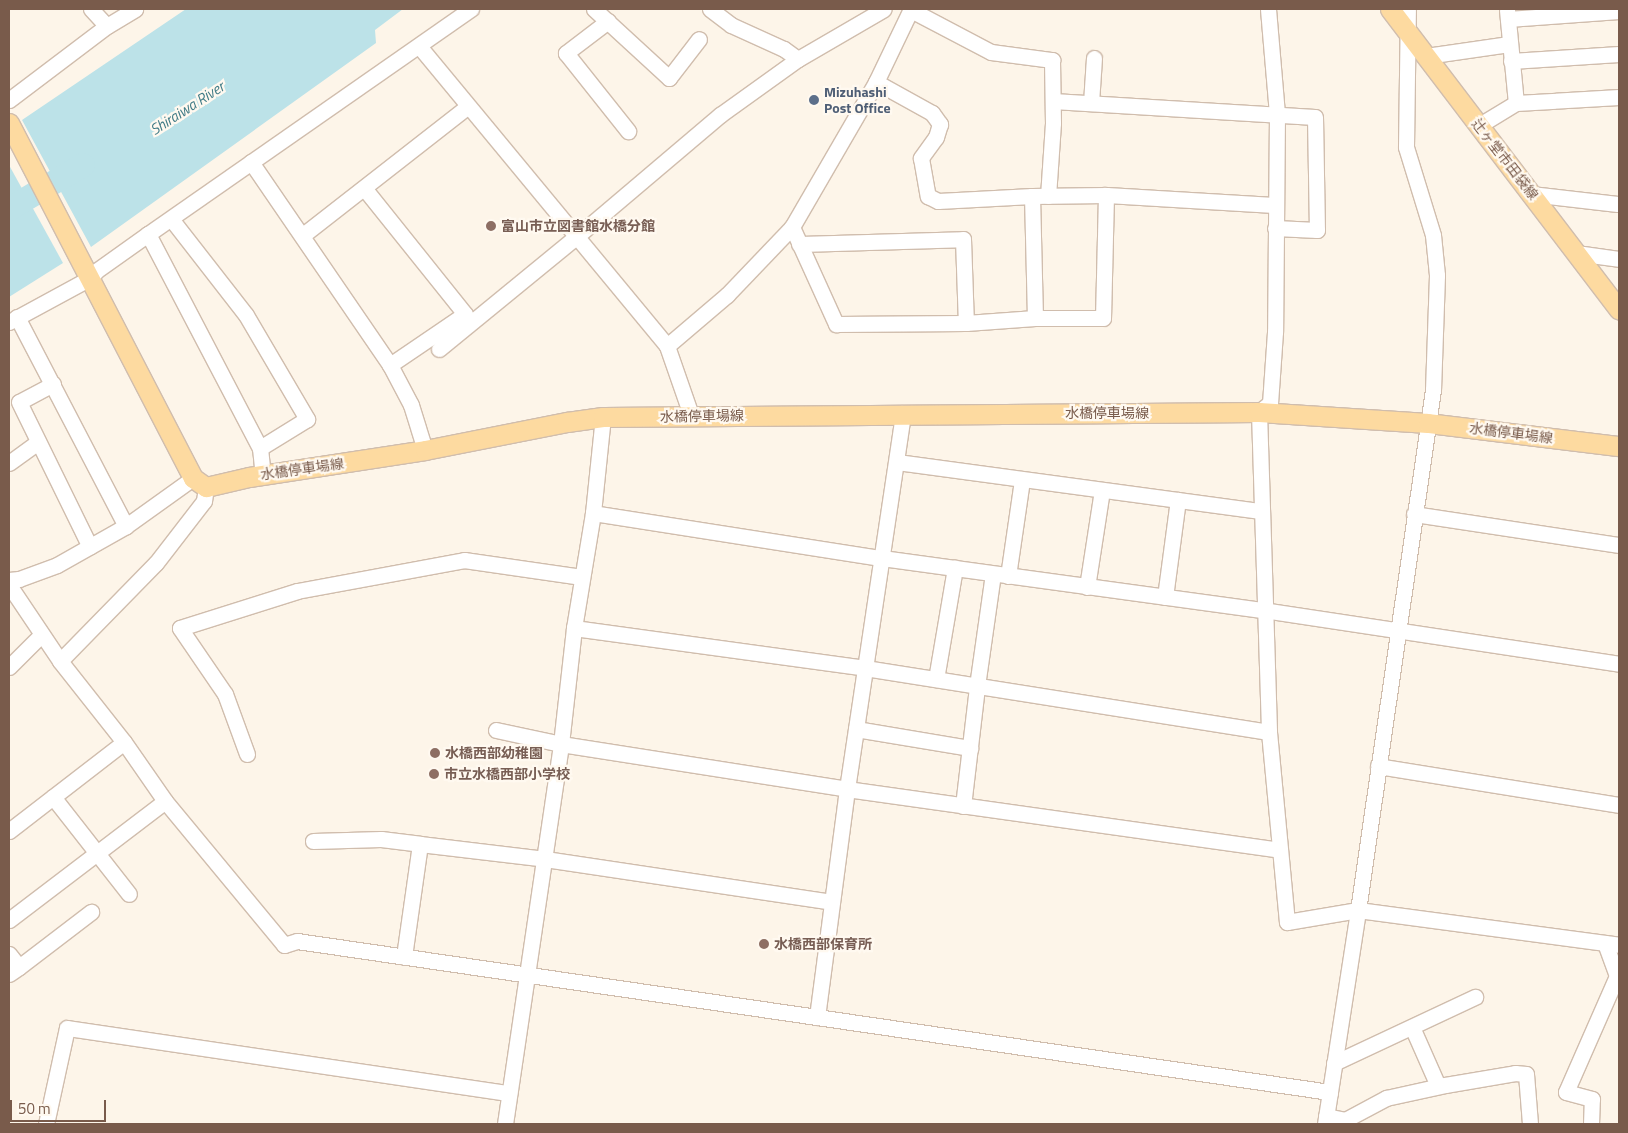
<!DOCTYPE html>
<html>
<head>
<meta charset="utf-8">
<style>
  body { margin:0 }
  #map { position:relative; width:1628px; height:1133px; overflow:hidden; background:#fdf5e9; font-family:"Titillium Web","Noto Sans JP",sans-serif }
  div>[style] { position:absolute }
  .water>* { inset:0; background:#bce2e8 }
  .river>* { height:24px; margin:-12px; padding:0 12px; transform-origin:12px; border-radius:12px; background:#bce2e8 }
  .roads { filter:drop-shadow(1px 0 #d0bdad) drop-shadow(-1px 0 #d0bdad) drop-shadow(0 1px #d0bdad) drop-shadow(0 -1px #d0bdad) }
  .minor>* { height:15px; margin:-7.5px; padding:0 7.5px; transform-origin:7.5px; border-radius:7.5px; background:#fff }
  .major>* { height:19px; margin:-9.5px; padding:0 9.5px; transform-origin:9.5px; border-radius:9.5px; background:#fddaa0 }
  .dots>* { width:14px; height:14px; translate:-50% -50%; box-sizing:border-box; border:2px solid #fff9f0; border-radius:50% }
  span { translate:-50% -50%; white-space:nowrap; text-align:center; line-height:1.15; -webkit-text-stroke:4.5px #fff9f0; paint-order:stroke }
  .service-label { font-size:14px; color:#4e5e75; font-weight:700 }
  .left { translate:0 -50%; text-align:left }
  .street-label { font-size:14px; color:#795b4b }
  .education-label { font-size:14px; color:#785e54; font-weight:700 }
  .water-label { font-size:15px; color:#407b86; font-style:italic }
  .frame { position:absolute; inset:0; border:10px solid #795b4b; pointer-events:none }
  .scale { position:absolute; left:10px; top:1100px; width:96px; height:22px; box-sizing:border-box; border:2px solid #795b4b; border-top:0; padding-left:6px; font-size:15px; line-height:18px; white-space:nowrap; color:#795b4b; -webkit-text-stroke:4px #fff9f0; paint-order:stroke }
</style>
</head>
<body>
<div id="map">
  <div class="water">
    <i style="clip-path:polygon(186px 9px,403px 9px,375px 30px,376px 43px,91px 247px,22px 120px)"></i>
    <i style="clip-path:polygon(9px 165px,63px 263px,9px 297px)"></i>
  </div>
  <div class="river">
    <i style="left:9px;top:209px;width:86px;rotate:-30.7deg"></i>
  </div>
  <div class="roads">
    <div class="minor">
      <i style="left:91px;top:9px;width:23px;rotate:47deg"></i>
      <i style="left:594px;top:9px;width:102px;rotate:42.6deg"></i>
      <i style="left:669px;top:78px;width:49px;rotate:-52.4deg"></i>
      <i style="left:710px;top:9px;width:26px;rotate:37deg"></i>
      <i style="left:731px;top:25px;width:58px;rotate:24.4deg"></i>
      <i style="left:784px;top:49px;width:17px;rotate:36deg"></i>
      <i style="left:1268px;top:9px;width:105px;rotate:85.1deg"></i>
      <i style="left:1277px;top:114px;width:218px;rotate:90.5deg"></i>
      <i style="left:1275px;top:332px;width:71px;rotate:94deg"></i>
      <i style="left:1270px;top:403px;width:14px;rotate:141deg"></i>
      <i style="left:1259px;top:412px;width:320px;rotate:88.2deg"></i>
      <i style="left:1269px;top:732px;width:191px;rotate:84.6deg"></i>
      <i style="left:1287px;top:922px;width:72px;rotate:-9.6deg"></i>
      <i style="left:1358px;top:910px;width:263px;rotate:7.6deg"></i>
      <i style="left:911px;top:10px;width:90px;rotate:27.7deg"></i>
      <i style="left:991px;top:52px;width:62px;rotate:7.5deg"></i>
      <i style="left:1052px;top:60px;width:63px;rotate:89.1deg"></i>
      <i style="left:1053px;top:123px;width:73px;rotate:93.9deg"></i>
      <i style="left:1507px;top:10px;width:93px;rotate:84.5deg"></i>
      <i style="left:1508px;top:19px;width:111px;rotate:-4.1deg"></i>
      <i style="left:608px;top:21px;width:53px;rotate:142.7deg"></i>
      <i style="left:566px;top:53px;width:100px;rotate:51.5deg"></i>
      <i style="left:419px;top:46px;width:389px;rotate:50.4deg"></i>
      <i style="left:667px;top:346px;width:73px;rotate:70.8deg"></i>
      <i style="left:1426px;top:56px;width:84px;rotate:-8.2deg"></i>
      <i style="left:1511px;top:61px;width:108px;rotate:-3.7deg"></i>
      <i style="left:876px;top:82px;width:64px;rotate:29deg"></i>
      <i style="left:932px;top:113px;width:14px;rotate:54deg"></i>
      <i style="left:940px;top:124px;width:14px;rotate:107deg"></i>
      <i style="left:936px;top:137px;width:26px;rotate:126deg"></i>
      <i style="left:921px;top:158px;width:39px;rotate:80deg"></i>
      <i style="left:928px;top:196px;width:11px;rotate:27deg"></i>
      <i style="left:938px;top:201px;width:94px;rotate:-3deg"></i>
      <i style="left:9px;top:100px;width:123px;rotate:-37.1deg"></i>
      <i style="left:107px;top:26px;width:33px;rotate:-31deg"></i>
      <i style="left:1053px;top:101px;width:262px;rotate:3.5deg"></i>
      <i style="left:1315px;top:117px;width:113px;rotate:89deg"></i>
      <i style="left:1317px;top:230px;width:42px;rotate:-177.3deg"></i>
      <i style="left:1091px;top:103px;width:45px;rotate:-86.2deg"></i>
      <i style="left:1478px;top:126px;width:44px;rotate:-31.2deg"></i>
      <i style="left:1516px;top:103px;width:103px;rotate:-3.3deg"></i>
      <i style="left:251px;top:162px;width:246px;rotate:55.6deg"></i>
      <i style="left:390px;top:365px;width:45px;rotate:62.3deg"></i>
      <i style="left:411px;top:405px;width:47px;rotate:72.7deg"></i>
      <i style="left:364px;top:188px;width:161px;rotate:51.3deg"></i>
      <i style="left:465px;top:314px;width:91px;rotate:145.8deg"></i>
      <i style="left:1531px;top:194px;width:87px;rotate:6.6deg"></i>
      <i style="left:172px;top:220px;width:120px;rotate:52.1deg"></i>
      <i style="left:246px;top:315px;width:121px;rotate:59.6deg"></i>
      <i style="left:307px;top:419px;width:55px;rotate:148.3deg"></i>
      <i style="left:260px;top:448px;width:27px;rotate:84deg"></i>
      <i style="left:792px;top:227px;width:107px;rotate:65.6deg"></i>
      <i style="left:836px;top:324px;width:130px;rotate:-0.4deg"></i>
      <i style="left:966px;top:323px;width:69px;rotate:-4.1deg"></i>
      <i style="left:1035px;top:318px;width:68px"></i>
      <i style="left:1103px;top:318px;width:123px;rotate:-88.6deg"></i>
      <i style="left:148px;top:234px;width:242px;rotate:62.4deg"></i>
      <i style="left:303px;top:235px;width:209px;rotate:-38deg"></i>
      <i style="left:799px;top:244px;width:164px;rotate:-1.7deg"></i>
      <i style="left:963px;top:239px;width:84px;rotate:88deg"></i>
      <i style="left:1576px;top:253px;width:43px;rotate:7.9deg"></i>
      <i style="left:17px;top:317px;width:236px;rotate:62.5deg"></i>
      <i style="left:1035px;top:318px;width:122px;rotate:-91.4deg"></i>
      <i style="left:1032px;top:196px;width:74px;rotate:-0.8deg"></i>
      <i style="left:1106px;top:195px;width:169px;rotate:3.4deg"></i>
      <i style="left:9px;top:322px;width:92px;rotate:-28.5deg"></i>
      <i style="left:90px;top:278px;width:9px;rotate:-49deg"></i>
      <i style="left:96px;top:271px;width:64px;rotate:-35.4deg"></i>
      <i style="left:148px;top:234px;width:394px;rotate:-34.9deg"></i>
      <i style="left:667px;top:346px;width:79px;rotate:-40.4deg"></i>
      <i style="left:727px;top:295px;width:94px;rotate:-46.3deg"></i>
      <i style="left:792px;top:227px;width:168px;rotate:-59.9deg"></i>
      <i style="left:876px;top:82px;width:81px;rotate:-64.4deg"></i>
      <i style="left:439px;top:349px;width:177px;rotate:-39.3deg"></i>
      <i style="left:576px;top:237px;width:189px;rotate:-40.3deg"></i>
      <i style="left:720px;top:115px;width:96px;rotate:-35.7deg"></i>
      <i style="left:798px;top:59px;width:99px;rotate:-30.2deg"></i>
      <i style="left:53px;top:384px;width:38px;rotate:152deg"></i>
      <i style="left:19px;top:402px;width:161px;rotate:63.9deg"></i>
      <i style="left:897px;top:462px;width:367px;rotate:7.7deg"></i>
      <i style="left:9px;top:463px;width:36px;rotate:-36deg"></i>
      <i style="left:593px;top:513px;width:292px;rotate:8.9deg"></i>
      <i style="left:882px;top:558px;width:385px;rotate:7.8deg"></i>
      <i style="left:1263px;top:610px;width:360px;rotate:8.6deg"></i>
      <i style="left:1414px;top:514px;width:207px;rotate:8.6deg"></i>
      <i style="left:1008px;top:576px;width:97px;rotate:-81.7deg"></i>
      <i style="left:9px;top:580px;width:10px;rotate:-6deg"></i>
      <i style="left:19px;top:579px;width:40px;rotate:-20.2deg"></i>
      <i style="left:57px;top:565px;width:79px;rotate:-29.5deg"></i>
      <i style="left:126px;top:526px;width:82px;rotate:-35.6deg"></i>
      <i style="left:9px;top:585px;width:92px;rotate:56.1deg"></i>
      <i style="left:60px;top:661px;width:103px;rotate:51.7deg"></i>
      <i style="left:124px;top:742px;width:72px;rotate:55.2deg"></i>
      <i style="left:165px;top:801px;width:187px;rotate:50.4deg"></i>
      <i style="left:284px;top:945px;width:14px;rotate:-17deg"></i>
      <i style="left:297px;top:941px;width:1044px;rotate:8.32deg"></i>
      <i style="left:1087px;top:587px;width:98px;rotate:-81.2deg"></i>
      <i style="left:1165px;top:597px;width:98px;rotate:-82.4deg"></i>
      <i style="left:574px;top:628px;width:294px;rotate:7.8deg"></i>
      <i style="left:865px;top:668px;width:409px;rotate:9deg"></i>
      <i style="left:60px;top:661px;width:137px;rotate:-45.6deg"></i>
      <i style="left:156px;top:563px;width:78px;rotate:-52.3deg"></i>
      <i style="left:204px;top:501px;width:14px;rotate:-82deg"></i>
      <i style="left:9px;top:667px;width:45px;rotate:-45deg"></i>
      <i style="left:936px;top:679px;width:113px;rotate:-80.3deg"></i>
      <i style="left:856px;top:729px;width:116px;rotate:9.5deg"></i>
      <i style="left:496px;top:730px;width:66px;rotate:12.2deg"></i>
      <i style="left:561px;top:744px;width:290px;rotate:8.9deg"></i>
      <i style="left:847px;top:789px;width:437px;rotate:8deg"></i>
      <i style="left:247px;top:754px;width:64px;rotate:-110.1deg"></i>
      <i style="left:225px;top:694px;width:80px;rotate:-124.3deg"></i>
      <i style="left:180px;top:628px;width:123px;rotate:-17.5deg"></i>
      <i style="left:297px;top:591px;width:170px;rotate:-10.5deg"></i>
      <i style="left:464px;top:560px;width:119px;rotate:8.2deg"></i>
      <i style="left:1378px;top:766px;width:244px;rotate:9.2deg"></i>
      <i style="left:53px;top:797px;width:123px;rotate:51.9deg"></i>
      <i style="left:963px;top:806px;width:121px;rotate:-83.3deg"></i>
      <i style="left:977px;top:686px;width:113px;rotate:-81.9deg"></i>
      <i style="left:9px;top:831px;width:145px;rotate:-37.7deg"></i>
      <i style="left:313px;top:841px;width:68px;rotate:-1.7deg"></i>
      <i style="left:381px;top:839px;width:39px;rotate:7deg"></i>
      <i style="left:420px;top:844px;width:114px;rotate:98.1deg"></i>
      <i style="left:420px;top:844px;width:126px;rotate:6.8deg"></i>
      <i style="left:545px;top:859px;width:290px;rotate:8.5deg"></i>
      <i style="left:9px;top:920px;width:196px;rotate:-37.3deg"></i>
      <i style="left:9px;top:954px;width:16px;rotate:52deg"></i>
      <i style="left:19px;top:967px;width:12px;rotate:145deg"></i>
      <i style="left:19px;top:967px;width:91px;rotate:-37.4deg"></i>
      <i style="left:817px;top:1017px;width:230px;rotate:-82.5deg"></i>
      <i style="left:847px;top:789px;width:380px;rotate:-81.5deg"></i>
      <i style="left:1412px;top:1027px;width:64px;rotate:66.2deg"></i>
      <i style="left:1334px;top:1063px;width:156px;rotate:-25.1deg"></i>
      <i style="left:1326px;top:1116px;width:19px;rotate:12deg"></i>
      <i style="left:1345px;top:1120px;width:47px;rotate:-28.2deg"></i>
      <i style="left:1386px;top:1098px;width:60px;rotate:-12.4deg"></i>
      <i style="left:1445px;top:1085px;width:71px;rotate:-9.7deg"></i>
      <i style="left:1515px;top:1073px;width:11px;rotate:5deg"></i>
      <i style="left:1526px;top:1074px;width:50px;rotate:85.4deg"></i>
      <i style="left:46px;top:1124px;width:98px;rotate:-77.7deg"></i>
      <i style="left:67px;top:1028px;width:447px;rotate:8.4deg"></i>
      <i style="left:505px;top:1124px;width:384px;rotate:-81.6deg"></i>
      <i style="left:561px;top:744px;width:117px;rotate:-83.6deg"></i>
      <i style="left:574px;top:628px;width:117px;rotate:-80.6deg"></i>
      <i style="left:593px;top:513px;width:97px;rotate:-84.1deg"></i>
      <i style="left:1325px;top:1124px;width:217px;rotate:-81.2deg"></i>
      <i style="left:1358px;top:910px;width:525px;rotate:-81.79deg"></i>
      <i style="left:1433px;top:390px;width:115px;rotate:-88deg"></i>
      <i style="left:1437px;top:275px;width:40px;rotate:-95.7deg"></i>
      <i style="left:1433px;top:235px;width:92px;rotate:-107.1deg"></i>
      <i style="left:1406px;top:147px;width:138px;rotate:-89.2deg"></i>
      <i style="left:1591px;top:1124px;width:25px;rotate:-88deg"></i>
      <i style="left:1592px;top:1099px;width:27px;rotate:-165deg"></i>
      <i style="left:1566px;top:1092px;width:127px;rotate:-66.3deg"></i>
      <i style="left:1617px;top:976px;width:35px;rotate:-110deg"></i>
    </div>
    <div class="major">
      <i style="left:1390px;top:9px;width:378px;rotate:52.7deg"></i>
      <i style="left:9px;top:123px;width:400px;rotate:62.6deg"></i>
      <i style="left:193px;top:478px;width:16px;rotate:35deg"></i>
      <i style="left:206px;top:487px;width:44px;rotate:-13.1deg"></i>
      <i style="left:249px;top:477px;width:178px;rotate:-8.7deg"></i>
      <i style="left:425px;top:450px;width:145px;rotate:-11.2deg"></i>
      <i style="left:567px;top:422px;width:36px;rotate:-8deg"></i>
      <i style="left:603px;top:417px;width:656px;rotate:-0.44deg"></i>
      <i style="left:1259px;top:412px;width:169px;rotate:3.7deg"></i>
      <i style="left:1428px;top:423px;width:192px;rotate:6.9deg"></i>
    </div>
  </div>
  <div class="dots">
    <i style="left:814px;top:100px;background:#5c6f8a"></i>
    <i style="left:491px;top:226px;background:#8d6e63"></i>
    <i style="left:435px;top:753px;background:#8d6e63"></i>
    <i style="left:434px;top:774px;background:#8d6e63"></i>
    <i style="left:764px;top:944px;background:#8d6e63"></i>
  </div>
  <div class="service-label">
    <span class="left" style="left:824px;top:100px">Mizuhashi<br>Post Office</span>
  </div>
  <div class="street-label">
    <span style="left:1505px;top:159px;rotate:52deg">辻ヶ堂市田袋線</span>
    <span style="left:1107px;top:413px">水橋停車場線</span>
    <span style="left:702px;top:416px;rotate:-1deg">水橋停車場線</span>
    <span style="left:1511px;top:433px;rotate:7deg">水橋停車場線</span>
    <span style="left:302px;top:469px;rotate:-8deg">水橋停車場線</span>
  </div>
  <div class="education-label">
    <span class="left" style="left:501px;top:226px">富山市立図書館水橋分館</span>
    <span class="left" style="left:445px;top:753px">水橋西部幼稚園</span>
    <span class="left" style="left:444px;top:774px">市立水橋西部小学校</span>
    <span class="left" style="left:774px;top:944px">水橋西部保育所</span>
  </div>
  <div class="water-label">
    <span style="left:187px;top:108px;rotate:-33deg">Shiraiwa River</span>
  </div>
  <div class="frame"></div>
  <div class="scale">50 m</div>
</div>
</body>
</html>
